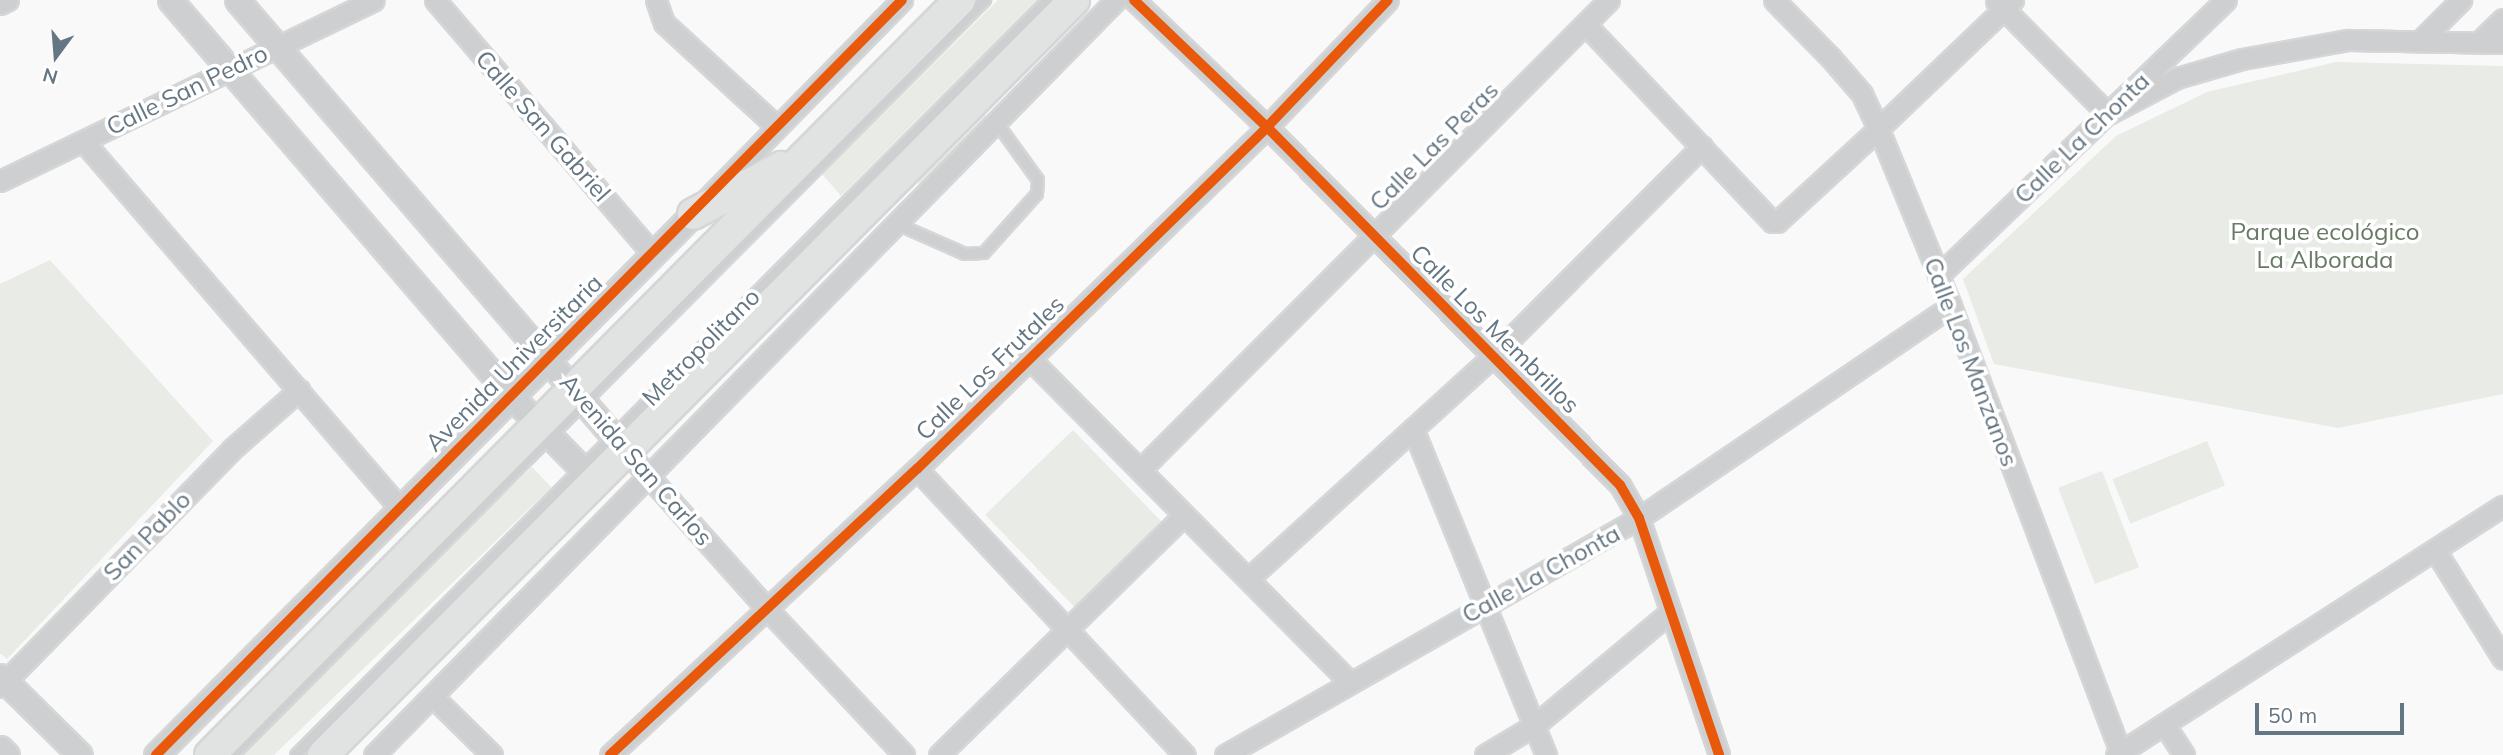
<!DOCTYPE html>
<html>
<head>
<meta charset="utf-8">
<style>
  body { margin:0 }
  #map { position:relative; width:2503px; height:755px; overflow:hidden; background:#f9f9f9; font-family:Mulish,sans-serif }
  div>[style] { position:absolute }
  .green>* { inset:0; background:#e8ebe6; transform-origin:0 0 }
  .roads { filter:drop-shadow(2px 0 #d5d6d7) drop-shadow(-2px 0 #d5d6d7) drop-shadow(0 2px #d5d6d7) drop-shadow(0 -2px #d5d6d7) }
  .service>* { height:10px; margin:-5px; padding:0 5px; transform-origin:5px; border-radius:5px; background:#cecfd0 }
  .minor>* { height:19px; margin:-9.5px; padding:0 9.5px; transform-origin:9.5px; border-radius:9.5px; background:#cecfd0 }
  .tertiary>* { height:23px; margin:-11.5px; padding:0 11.5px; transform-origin:11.5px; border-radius:11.5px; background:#cecfd0 }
  .primary>* { height:30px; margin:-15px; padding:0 15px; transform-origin:15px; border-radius:15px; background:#e1e2e2 }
  .cycleway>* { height:10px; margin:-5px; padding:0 5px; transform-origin:5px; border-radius:5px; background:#e8590c }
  span { translate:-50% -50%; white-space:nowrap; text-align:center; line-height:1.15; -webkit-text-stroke:7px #fff; paint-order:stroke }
  .street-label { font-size:24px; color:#657683 }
  .park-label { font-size:24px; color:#687a64 }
  .north { position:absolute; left:21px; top:21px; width:70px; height:70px; -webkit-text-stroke:5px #fff; paint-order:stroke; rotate:196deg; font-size:19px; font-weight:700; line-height:28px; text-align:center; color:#657683 }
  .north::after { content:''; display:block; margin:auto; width:24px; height:32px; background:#657683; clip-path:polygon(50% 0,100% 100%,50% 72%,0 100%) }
  .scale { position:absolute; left:2255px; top:703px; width:149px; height:32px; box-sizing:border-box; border:4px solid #657683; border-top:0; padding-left:9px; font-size:21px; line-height:24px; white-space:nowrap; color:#657683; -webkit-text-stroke:5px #fff; paint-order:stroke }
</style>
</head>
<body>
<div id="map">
  <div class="green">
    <i style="clip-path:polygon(998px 0,1037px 0,841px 196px,822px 174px)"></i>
    <i style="clip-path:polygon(2336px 62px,2503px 66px,2503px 394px,2338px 428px,1994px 364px,1963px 279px,2116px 136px,2207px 92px)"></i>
    <i style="clip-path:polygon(984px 98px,986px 125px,928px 184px,901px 182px)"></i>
    <i style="clip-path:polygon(50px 260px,213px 441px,7px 659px,0 653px,0 284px)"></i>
    <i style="left:1073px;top:430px;width:130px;height:122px;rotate:46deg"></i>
    <i style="left:2207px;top:441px;width:48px;height:102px;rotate:68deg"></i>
    <i style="left:532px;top:467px;width:28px;height:407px;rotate:46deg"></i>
    <i style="left:2102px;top:471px;width:103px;height:47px;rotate:69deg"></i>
  </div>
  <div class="roads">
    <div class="service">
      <i style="left:897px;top:224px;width:74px;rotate:23.8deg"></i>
      <i style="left:965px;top:254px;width:19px;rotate:-3deg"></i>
      <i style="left:984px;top:253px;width:79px;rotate:-48.1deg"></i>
      <i style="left:1037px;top:194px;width:14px;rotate:-86deg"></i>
      <i style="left:1038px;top:180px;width:72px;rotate:-125.9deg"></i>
      <i style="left:233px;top:755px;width:1066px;rotate:-45.11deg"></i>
      <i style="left:296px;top:755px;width:1066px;rotate:-45.11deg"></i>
    </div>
    <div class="minor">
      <i style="left:435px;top:0;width:333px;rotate:49.4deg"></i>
      <i style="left:656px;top:0;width:24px;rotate:71deg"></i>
      <i style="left:664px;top:23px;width:152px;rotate:42.6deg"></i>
      <i style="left:1134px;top:0;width:184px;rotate:43.7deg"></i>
      <i style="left:1267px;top:127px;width:503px;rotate:45.4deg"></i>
      <i style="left:1620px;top:485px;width:38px;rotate:60deg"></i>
      <i style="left:1639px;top:518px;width:250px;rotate:71.3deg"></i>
      <i style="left:1774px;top:0;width:80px;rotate:45.5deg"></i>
      <i style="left:1830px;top:57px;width:49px;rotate:49.1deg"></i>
      <i style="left:1862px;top:94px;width:45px;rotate:65.1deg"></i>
      <i style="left:1881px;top:135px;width:185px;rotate:67.7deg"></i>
      <i style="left:1951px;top:306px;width:477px;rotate:69.2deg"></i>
      <i style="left:1996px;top:1px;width:159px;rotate:45.3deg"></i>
      <i style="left:2108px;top:114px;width:78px;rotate:-27.6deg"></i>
      <i style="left:2177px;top:78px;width:68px;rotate:-16.3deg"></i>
      <i style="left:2242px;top:59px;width:108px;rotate:-10.2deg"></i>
      <i style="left:2348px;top:40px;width:155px;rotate:1.1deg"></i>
      <i style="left:0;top:4px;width:9px;rotate:-27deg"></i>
      <i style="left:1585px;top:24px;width:272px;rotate:46.6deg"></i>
      <i style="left:1772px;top:222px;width:5px"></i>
      <i style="left:1777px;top:222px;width:137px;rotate:-42.6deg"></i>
      <i style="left:1878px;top:129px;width:187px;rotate:-43.7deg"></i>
      <i style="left:2421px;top:40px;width:57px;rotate:-45deg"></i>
      <i style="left:2479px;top:42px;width:33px;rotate:-44deg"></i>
      <i style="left:83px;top:141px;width:485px;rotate:49.2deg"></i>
      <i style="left:0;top:181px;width:415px;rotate:-25.8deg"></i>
      <i style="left:707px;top:199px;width:279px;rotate:-45.6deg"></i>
      <i style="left:1938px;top:276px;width:399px;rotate:-43.8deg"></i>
      <i style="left:1029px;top:358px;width:455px;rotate:45.3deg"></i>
      <i style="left:1413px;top:429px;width:352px;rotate:67.8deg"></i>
      <i style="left:625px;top:450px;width:215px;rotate:48.2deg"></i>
      <i style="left:768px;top:610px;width:199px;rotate:46.8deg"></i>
      <i style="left:917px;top:469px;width:392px;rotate:46.9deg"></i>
      <i style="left:1140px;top:470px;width:664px;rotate:-45.06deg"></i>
      <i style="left:2435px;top:550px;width:128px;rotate:58deg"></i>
      <i style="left:1248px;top:579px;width:331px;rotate:-42.3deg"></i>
      <i style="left:1493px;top:356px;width:296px;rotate:-45.1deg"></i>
      <i style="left:0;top:687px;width:331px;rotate:-45.7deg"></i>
      <i style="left:231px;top:450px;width:91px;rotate:-41.4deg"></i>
      <i style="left:432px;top:696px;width:84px;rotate:44.5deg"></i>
      <i style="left:2164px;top:724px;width:37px;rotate:57deg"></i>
      <i style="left:374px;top:755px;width:1059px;rotate:-45.5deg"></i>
      <i style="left:610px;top:755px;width:420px;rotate:-43deg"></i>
      <i style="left:917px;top:469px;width:489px;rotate:-44.3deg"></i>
      <i style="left:1267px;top:127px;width:175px;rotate:-46.4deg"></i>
      <i style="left:939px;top:755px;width:343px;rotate:-44.4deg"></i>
      <i style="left:1225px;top:755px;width:477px;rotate:-29.8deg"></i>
      <i style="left:1639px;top:518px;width:377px;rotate:-34.2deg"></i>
      <i style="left:1485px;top:755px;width:58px;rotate:-31deg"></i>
      <i style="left:1535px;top:725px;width:175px;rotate:-39.9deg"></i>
      <i style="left:2116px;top:755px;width:460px;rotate:-32.8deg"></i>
    </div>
    <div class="tertiary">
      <i style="left:170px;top:0;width:523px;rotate:49.27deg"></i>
      <i style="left:511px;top:396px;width:119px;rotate:45.7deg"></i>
      <i style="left:237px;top:0;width:594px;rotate:49.23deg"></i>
      <i style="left:0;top:676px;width:112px;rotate:44.6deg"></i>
      <i style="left:0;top:748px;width:10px;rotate:45deg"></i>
      <i style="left:156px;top:755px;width:762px;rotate:-45.21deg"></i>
    </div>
    <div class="primary">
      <i style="left:693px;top:214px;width:100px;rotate:-28.1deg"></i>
      <i style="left:210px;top:755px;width:1064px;rotate:-45.19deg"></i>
      <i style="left:323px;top:755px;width:1065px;rotate:-45.15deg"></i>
    </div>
  </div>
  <div class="cycleway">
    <i style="left:1134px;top:0;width:184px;rotate:43.7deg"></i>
    <i style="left:1267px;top:127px;width:503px;rotate:45.4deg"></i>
    <i style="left:1620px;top:485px;width:38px;rotate:60deg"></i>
    <i style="left:1639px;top:518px;width:250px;rotate:71.3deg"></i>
    <i style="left:156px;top:755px;width:1061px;rotate:-45.34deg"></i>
    <i style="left:610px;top:755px;width:420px;rotate:-43deg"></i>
    <i style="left:917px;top:469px;width:489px;rotate:-44.3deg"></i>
    <i style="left:1267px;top:127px;width:175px;rotate:-46.4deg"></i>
  </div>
  <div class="street-label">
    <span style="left:187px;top:90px;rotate:-26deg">Calle San Pedro</span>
    <span style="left:543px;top:126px;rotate:49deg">Calle San Gabriel</span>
    <span style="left:2082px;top:138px;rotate:-44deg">Calle La Chonta</span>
    <span style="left:1434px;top:146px;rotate:-45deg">Calle Las Peras</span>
    <span style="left:1495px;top:329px;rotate:45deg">Calle Los Membrillos</span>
    <span style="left:701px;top:347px;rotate:-45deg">Metropolitano</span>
    <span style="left:1971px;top:362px;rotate:69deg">Calle Los Manzanos</span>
    <span style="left:514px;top:363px;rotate:-45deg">Avenida Universitaria</span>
    <span style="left:990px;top:368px;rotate:-44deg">Calle Los Frutales</span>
    <span style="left:636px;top:460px;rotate:49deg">Avenida San Carlos</span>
    <span style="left:147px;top:536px;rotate:-46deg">San Pablo</span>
    <span style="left:1541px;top:574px;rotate:-29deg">Calle La Chonta</span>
  </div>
  <div class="park-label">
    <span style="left:2325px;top:246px">Parque ecológico<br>La Alborada</span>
  </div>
  <div class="north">N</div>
  <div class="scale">50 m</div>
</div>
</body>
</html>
